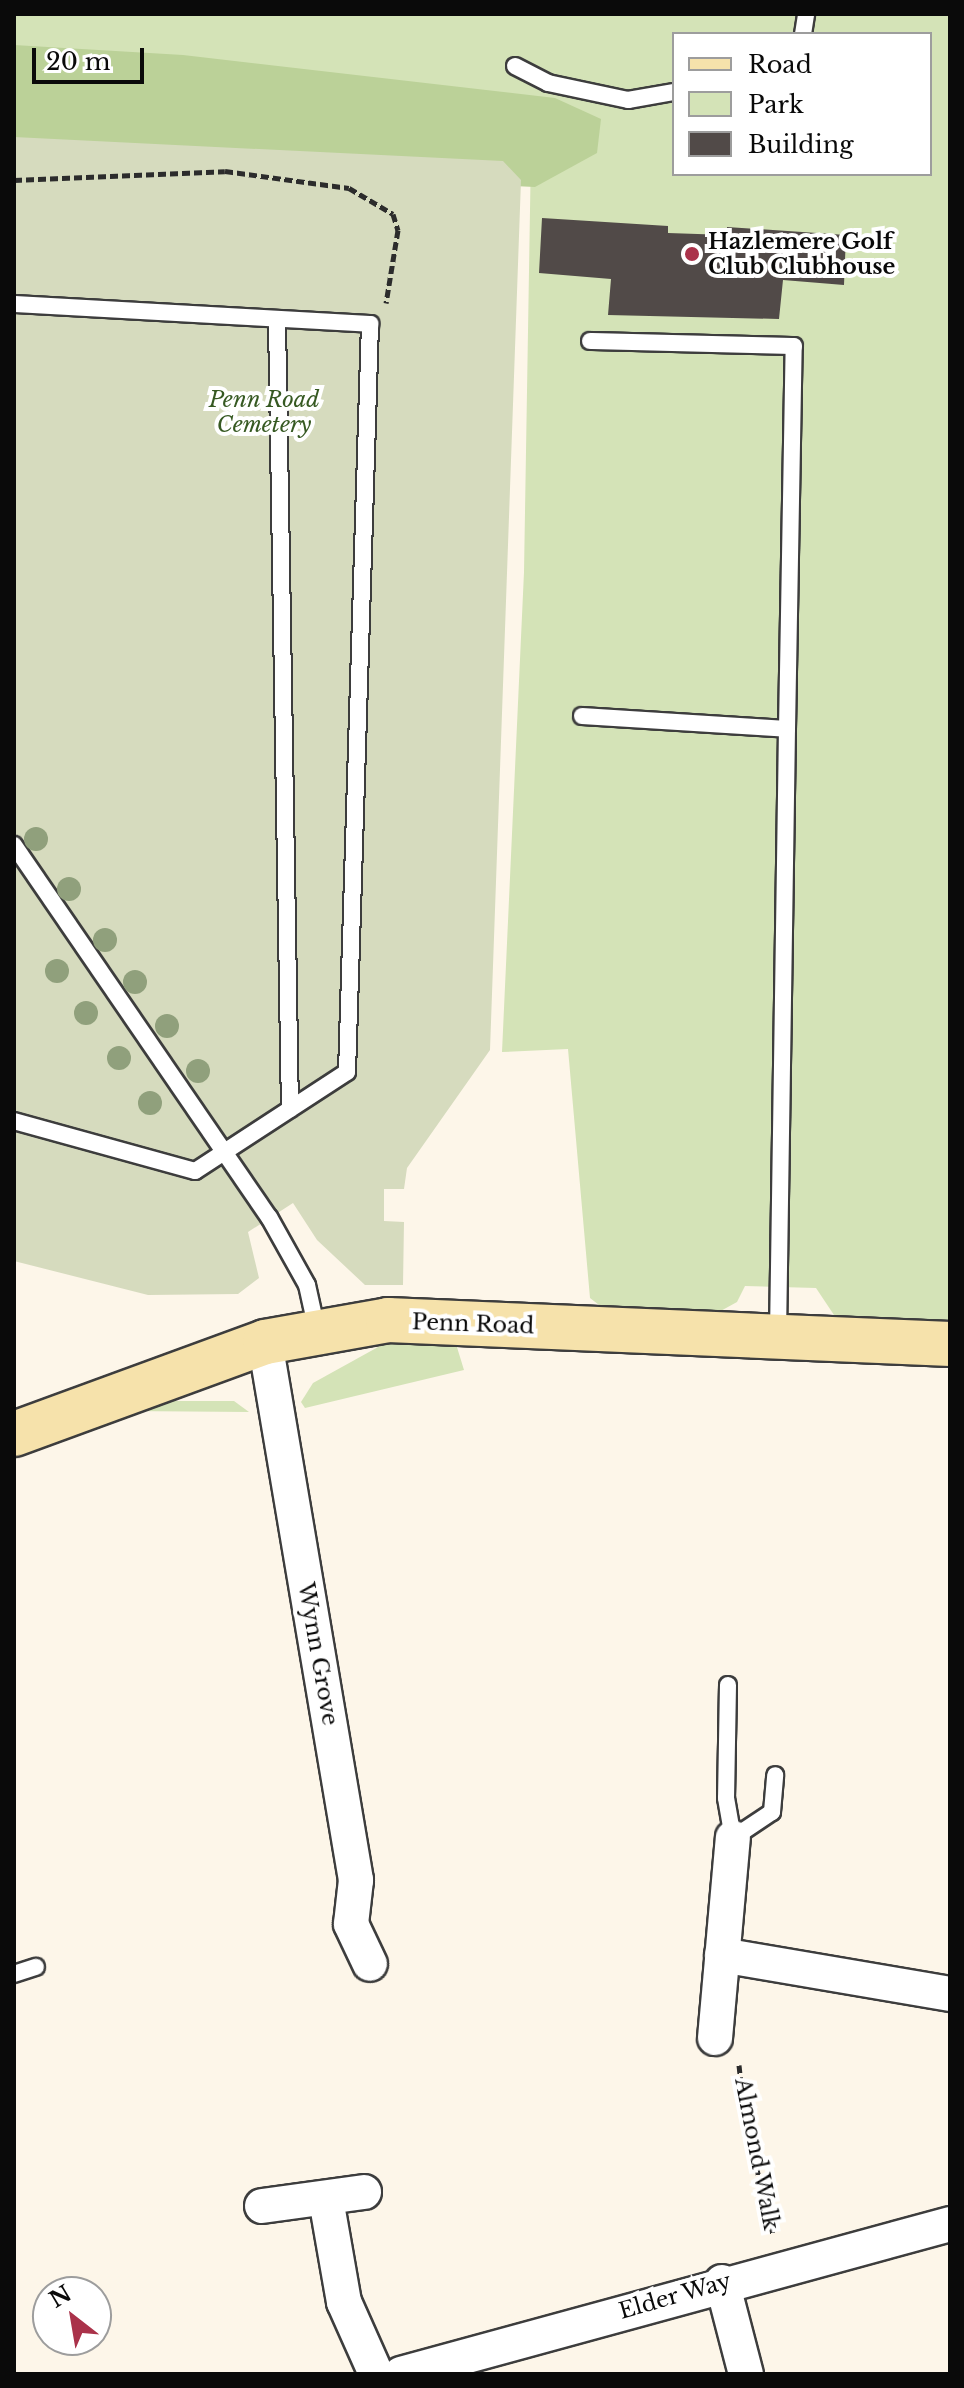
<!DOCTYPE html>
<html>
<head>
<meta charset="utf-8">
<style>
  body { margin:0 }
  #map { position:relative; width:964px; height:2388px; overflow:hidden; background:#fdf6e9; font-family:"Libre Baskerville",serif }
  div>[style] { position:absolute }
  .green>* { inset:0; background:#d4e3b7 }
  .forest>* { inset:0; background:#bbd198 }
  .cemetery>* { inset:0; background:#d6dbbe }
  .building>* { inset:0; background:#514a48 }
  .path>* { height:5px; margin-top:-2.5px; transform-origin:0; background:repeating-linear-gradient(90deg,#2c2c2c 0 8px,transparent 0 12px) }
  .roads { filter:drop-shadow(2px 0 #3d3d3d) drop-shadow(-2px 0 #3d3d3d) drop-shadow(0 2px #3d3d3d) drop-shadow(0 -2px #3d3d3d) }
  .service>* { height:16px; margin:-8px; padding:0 8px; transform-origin:8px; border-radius:8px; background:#fff }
  .minor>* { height:34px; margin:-17px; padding:0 17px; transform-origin:17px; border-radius:17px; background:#fff }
  .secondary>* { height:44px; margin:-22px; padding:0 22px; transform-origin:22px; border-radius:22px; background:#f6e2ab }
  .trees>* { width:24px; height:24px; margin:-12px; border-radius:50%; background:#90a07c }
  .dots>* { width:22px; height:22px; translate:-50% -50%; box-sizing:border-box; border:4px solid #fff; border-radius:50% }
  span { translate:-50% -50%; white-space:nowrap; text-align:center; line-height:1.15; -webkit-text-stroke:8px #fff; paint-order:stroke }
  .poi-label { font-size:22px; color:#0a0a0a; font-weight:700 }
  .left { translate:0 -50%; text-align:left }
  .park-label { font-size:22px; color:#365922; font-style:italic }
  .street-label { font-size:22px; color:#0a0a0a }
  .frame { position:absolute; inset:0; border:16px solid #0a0a0a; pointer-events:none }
  .legend { position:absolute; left:672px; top:32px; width:260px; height:144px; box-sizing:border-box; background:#fff; border:2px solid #9d9d9d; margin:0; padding:10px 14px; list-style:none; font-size:24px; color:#0a0a0a }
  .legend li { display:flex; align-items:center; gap:16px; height:40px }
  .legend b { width:40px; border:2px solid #9d9d9d }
  .north { position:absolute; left:32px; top:2276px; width:80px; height:80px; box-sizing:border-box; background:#fff; border:2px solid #9d9d9d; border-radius:50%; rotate:329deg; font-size:22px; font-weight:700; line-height:32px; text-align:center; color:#0a0a0a }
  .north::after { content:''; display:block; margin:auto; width:28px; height:36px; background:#aa324a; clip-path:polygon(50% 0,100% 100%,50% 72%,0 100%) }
  .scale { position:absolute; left:32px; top:48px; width:112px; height:36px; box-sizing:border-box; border:4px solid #0a0a0a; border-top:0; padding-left:10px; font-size:24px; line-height:28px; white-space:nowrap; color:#0a0a0a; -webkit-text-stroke:6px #fff; paint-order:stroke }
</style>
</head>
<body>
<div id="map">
  <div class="green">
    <i style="clip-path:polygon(evenodd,14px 14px,950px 14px,950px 1325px,838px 1321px,816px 1288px,745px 1286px,737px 1302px,717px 1313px,603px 1308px,590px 1298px,568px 1049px,502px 1052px,524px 572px,531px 150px,14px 127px,14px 14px,674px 34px,930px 34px,930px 174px,674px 174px,674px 34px)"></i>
    <i style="clip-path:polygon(398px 1336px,456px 1344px,464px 1370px,305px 1408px,301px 1402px,313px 1383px)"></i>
    <i style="clip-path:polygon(142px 1401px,234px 1401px,249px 1412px,125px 1411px)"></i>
  </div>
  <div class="forest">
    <i style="clip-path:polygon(14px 45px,183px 55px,555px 98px,601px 119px,597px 153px,535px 187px,14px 161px)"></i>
  </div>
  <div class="cemetery">
    <i style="clip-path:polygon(14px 137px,503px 161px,521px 180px,490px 1050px,407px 1168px,404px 1189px,384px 1189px,384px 1221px,404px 1222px,403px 1285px,365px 1285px,317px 1240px,293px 1203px,248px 1232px,259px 1278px,238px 1294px,148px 1295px,14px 1261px)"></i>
  </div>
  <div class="building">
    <i style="clip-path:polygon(542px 218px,668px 226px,668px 233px,727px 235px,727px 227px,846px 235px,844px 285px,783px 280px,779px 319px,608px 315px,611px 279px,539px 273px)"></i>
  </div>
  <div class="path">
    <i style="left:14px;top:180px;width:211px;rotate:-2.4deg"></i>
    <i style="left:225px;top:171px;width:125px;rotate:7.8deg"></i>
    <i style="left:349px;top:188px;width:51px;rotate:30.6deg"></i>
    <i style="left:393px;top:214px;width:17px;rotate:73deg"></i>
    <i style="left:398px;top:230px;width:74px;rotate:99.3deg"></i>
    <i style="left:739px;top:2065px;width:55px;rotate:83.8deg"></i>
    <i style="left:745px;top:2120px;width:118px;rotate:76.3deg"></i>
  </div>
  <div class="roads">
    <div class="service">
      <i style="left:803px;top:34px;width:20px;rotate:-81deg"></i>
      <i style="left:515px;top:66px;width:37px;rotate:27deg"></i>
      <i style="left:548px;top:83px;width:82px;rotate:12deg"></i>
      <i style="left:628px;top:100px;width:47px;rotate:-9.9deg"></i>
      <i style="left:14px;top:304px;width:357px;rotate:3.2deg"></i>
      <i style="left:370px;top:324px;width:748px;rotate:91.76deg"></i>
      <i style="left:347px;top:1072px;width:181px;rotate:146.9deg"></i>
      <i style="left:195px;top:1171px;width:188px;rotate:-164.6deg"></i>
      <i style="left:277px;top:319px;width:790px;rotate:89.06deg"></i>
      <i style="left:582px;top:716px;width:205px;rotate:3.6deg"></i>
      <i style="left:787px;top:729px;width:383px;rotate:-89deg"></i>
      <i style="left:794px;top:346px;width:204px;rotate:-178.6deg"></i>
      <i style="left:14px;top:845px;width:451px;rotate:55.6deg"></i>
      <i style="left:269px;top:1217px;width:78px;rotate:60.8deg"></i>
      <i style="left:307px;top:1285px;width:46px;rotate:77.5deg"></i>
      <i style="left:778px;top:1335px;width:606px;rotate:-89.15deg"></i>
      <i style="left:728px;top:1685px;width:113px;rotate:91deg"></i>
      <i style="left:726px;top:1798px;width:41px;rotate:80.1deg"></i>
      <i style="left:733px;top:1838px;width:47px;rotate:-33.7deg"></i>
      <i style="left:772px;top:1812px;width:37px;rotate:-85deg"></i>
      <i style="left:14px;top:1974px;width:23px;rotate:-18deg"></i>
    </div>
    <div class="minor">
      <i style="left:265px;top:1342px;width:546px;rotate:80.4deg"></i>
      <i style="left:356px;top:1880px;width:44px;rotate:96.5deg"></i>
      <i style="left:351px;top:1924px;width:44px;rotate:64.6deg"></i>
      <i style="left:722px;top:1955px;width:231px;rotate:9.7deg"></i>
      <i style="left:715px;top:2038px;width:201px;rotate:-84.9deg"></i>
      <i style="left:326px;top:2199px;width:105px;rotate:80.1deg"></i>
      <i style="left:344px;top:2302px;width:79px;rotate:66deg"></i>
      <i style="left:262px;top:2206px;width:103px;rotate:-7.8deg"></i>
      <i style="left:722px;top:2282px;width:95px;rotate:75.4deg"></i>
      <i style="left:401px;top:2374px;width:569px;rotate:-15.28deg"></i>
    </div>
    <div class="secondary">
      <i style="left:14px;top:1434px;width:267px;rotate:-20.1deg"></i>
      <i style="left:265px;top:1342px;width:125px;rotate:-10.1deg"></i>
      <i style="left:388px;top:1320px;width:563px;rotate:2.45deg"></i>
    </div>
  </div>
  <div class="trees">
    <i style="left:36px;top:839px"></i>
    <i style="left:69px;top:889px"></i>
    <i style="left:105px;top:940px"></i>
    <i style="left:57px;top:971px"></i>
    <i style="left:135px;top:982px"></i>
    <i style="left:86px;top:1013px"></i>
    <i style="left:167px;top:1026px"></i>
    <i style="left:119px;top:1058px"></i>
    <i style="left:198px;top:1071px"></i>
    <i style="left:150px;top:1103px"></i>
  </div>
  <div class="dots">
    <i style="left:692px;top:254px;background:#aa324a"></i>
  </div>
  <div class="poi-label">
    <span class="left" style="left:708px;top:254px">Hazlemere Golf<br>Club Clubhouse</span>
  </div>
  <div class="park-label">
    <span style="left:264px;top:412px">Penn Road<br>Cemetery</span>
  </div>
  <div class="street-label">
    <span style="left:473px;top:1324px;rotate:2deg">Penn Road</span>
    <span style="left:318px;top:1654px;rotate:80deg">Wynn Grove</span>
    <span style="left:757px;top:2154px;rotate:79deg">Almond Walk</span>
    <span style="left:675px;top:2296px;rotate:-16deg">Elder Way</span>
  </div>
  <div class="frame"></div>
  <ul class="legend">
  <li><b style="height:10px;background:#f6e2ab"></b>Road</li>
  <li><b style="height:22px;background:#d4e3b7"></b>Park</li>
  <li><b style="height:22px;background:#514a48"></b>Building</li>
  </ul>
  <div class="north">N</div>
  <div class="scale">20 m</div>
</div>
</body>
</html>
